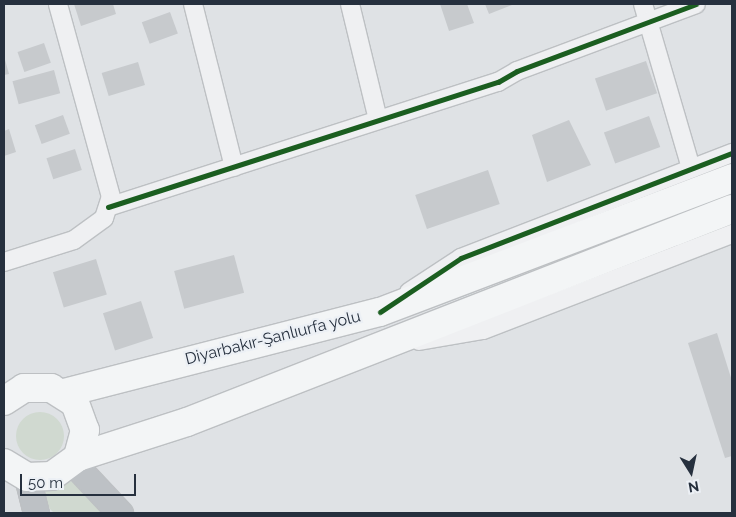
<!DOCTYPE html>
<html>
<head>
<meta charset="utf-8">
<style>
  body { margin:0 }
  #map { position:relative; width:736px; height:517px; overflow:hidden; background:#dfe2e5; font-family:Raleway,sans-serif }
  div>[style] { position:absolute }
  .green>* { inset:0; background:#d0d9d0 }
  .round { border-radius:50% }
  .building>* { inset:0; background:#c7cacd; transform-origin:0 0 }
  .roads { filter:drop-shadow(1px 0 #bdc0c3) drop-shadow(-1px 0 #bdc0c3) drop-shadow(0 1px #bdc0c3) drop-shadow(0 -1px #bdc0c3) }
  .minor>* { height:18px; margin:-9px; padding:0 9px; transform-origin:9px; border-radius:9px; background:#eff0f2 }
  .secondary>* { height:25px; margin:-12.5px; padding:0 12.5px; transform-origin:12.5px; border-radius:12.5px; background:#bdc1c5 }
  .trunk>* { height:28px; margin:-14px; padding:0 14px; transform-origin:14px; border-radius:14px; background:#f3f5f6 }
  .cycleway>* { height:5px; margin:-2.5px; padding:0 2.5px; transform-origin:2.5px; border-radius:2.5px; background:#1b5e20 }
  span { translate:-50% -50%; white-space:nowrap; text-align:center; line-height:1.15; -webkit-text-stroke:4.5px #ecf0f5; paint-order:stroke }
  .street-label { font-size:16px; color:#26303e }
  .frame { position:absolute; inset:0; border:5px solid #26303e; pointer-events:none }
  .north { position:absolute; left:666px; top:447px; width:50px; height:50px; -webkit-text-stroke:4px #ecf0f5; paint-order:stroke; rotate:170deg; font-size:14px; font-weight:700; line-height:20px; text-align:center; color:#26303e }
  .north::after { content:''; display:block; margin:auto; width:18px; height:22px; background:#26303e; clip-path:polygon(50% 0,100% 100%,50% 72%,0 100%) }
  .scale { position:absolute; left:20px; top:474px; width:116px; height:22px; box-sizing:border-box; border:2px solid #26303e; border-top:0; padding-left:6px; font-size:15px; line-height:18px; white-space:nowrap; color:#26303e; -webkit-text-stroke:4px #ecf0f5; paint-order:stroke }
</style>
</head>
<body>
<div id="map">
  <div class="green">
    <i class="round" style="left:16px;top:412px;width:48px;height:48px"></i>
    <i style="clip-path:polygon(79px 479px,106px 513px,54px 513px,50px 509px,40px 491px)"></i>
  </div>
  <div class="building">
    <i style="clip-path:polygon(74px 4px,113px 4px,116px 14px,81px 26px)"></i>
    <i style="clip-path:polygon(440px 4px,467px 4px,474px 23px,449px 31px)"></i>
    <i style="clip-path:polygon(485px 4px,512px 4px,512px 5px,489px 14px)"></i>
    <i style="left:170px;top:12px;width:23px;height:30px;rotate:70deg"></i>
    <i style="left:44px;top:43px;width:21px;height:28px;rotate:71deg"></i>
    <i style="clip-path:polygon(4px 56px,9px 74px,4px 75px)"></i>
    <i style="left:646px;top:61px;width:34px;height:54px;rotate:71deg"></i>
    <i style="left:138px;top:62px;width:24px;height:38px;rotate:73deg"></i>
    <i style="left:54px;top:70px;width:24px;height:43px;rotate:75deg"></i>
    <i style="left:63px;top:115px;width:20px;height:30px;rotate:70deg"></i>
    <i style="left:649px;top:116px;width:33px;height:48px;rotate:70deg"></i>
    <i style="clip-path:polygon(569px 120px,591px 165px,547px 182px,532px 135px)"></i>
    <i style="clip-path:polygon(9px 129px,16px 152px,4px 156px,4px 131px)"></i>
    <i style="left:75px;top:149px;width:22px;height:30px;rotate:72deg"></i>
    <i style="left:488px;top:170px;width:36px;height:77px;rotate:71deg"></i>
    <i style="left:234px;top:255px;width:39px;height:62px;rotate:75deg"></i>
    <i style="left:96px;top:259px;width:37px;height:45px;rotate:73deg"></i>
    <i style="left:141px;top:301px;width:39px;height:40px;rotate:72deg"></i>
    <i style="clip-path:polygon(717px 333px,732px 381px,732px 456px,725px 458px,688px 343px)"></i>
  </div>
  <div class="roads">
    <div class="minor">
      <i style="left:193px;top:4px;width:168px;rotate:75.9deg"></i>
      <i style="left:350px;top:4px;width:119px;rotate:76.4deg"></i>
      <i style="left:643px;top:4px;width:171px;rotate:73.7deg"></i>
      <i style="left:108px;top:207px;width:410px;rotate:-17.8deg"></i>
      <i style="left:498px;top:82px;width:22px;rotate:-30deg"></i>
      <i style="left:517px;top:71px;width:191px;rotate:-20.5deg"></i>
      <i style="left:4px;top:262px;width:73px;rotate:-17.4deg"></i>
      <i style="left:74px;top:240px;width:37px;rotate:-36deg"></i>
      <i style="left:104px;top:218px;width:22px;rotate:-72deg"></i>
      <i style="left:111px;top:197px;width:200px;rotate:-105.4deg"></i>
      <i style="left:409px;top:292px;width:62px;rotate:-33.2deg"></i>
      <i style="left:461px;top:258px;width:291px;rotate:-21.2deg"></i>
      <i style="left:419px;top:341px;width:65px;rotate:-9.8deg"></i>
      <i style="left:483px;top:330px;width:267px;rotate:-21.1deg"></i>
    </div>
    <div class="secondary">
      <i style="left:73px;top:463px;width:69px;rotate:46.8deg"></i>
      <i style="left:27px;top:477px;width:37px;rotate:76deg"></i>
    </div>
    <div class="trunk">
      <i style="left:64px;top:393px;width:326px;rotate:-14.4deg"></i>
      <i style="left:380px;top:312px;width:377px;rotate:-20.8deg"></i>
      <i style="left:4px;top:401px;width:24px;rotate:-33deg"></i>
      <i style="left:24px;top:388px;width:27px"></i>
      <i style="left:51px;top:388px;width:28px;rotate:32deg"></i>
      <i style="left:75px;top:403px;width:29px;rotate:70deg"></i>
      <i style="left:85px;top:430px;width:28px;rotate:105deg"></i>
      <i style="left:78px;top:457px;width:32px;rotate:144deg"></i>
      <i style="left:52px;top:476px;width:25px;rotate:178deg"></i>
      <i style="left:27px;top:477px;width:27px;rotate:-149deg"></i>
      <i style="left:78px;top:457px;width:114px;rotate:-17.8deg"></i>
      <i style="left:187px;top:422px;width:585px;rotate:-21.35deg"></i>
    </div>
  </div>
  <div class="cycleway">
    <i style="left:108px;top:207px;width:410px;rotate:-17.8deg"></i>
    <i style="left:498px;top:82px;width:22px;rotate:-30deg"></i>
    <i style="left:517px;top:71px;width:191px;rotate:-20.5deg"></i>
    <i style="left:380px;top:312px;width:97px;rotate:-33.7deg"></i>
    <i style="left:461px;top:258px;width:291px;rotate:-21.2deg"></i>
  </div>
  <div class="street-label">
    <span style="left:273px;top:338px;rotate:-14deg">Diyarbakır-Şanlıurfa yolu</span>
  </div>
  <div class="frame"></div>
  <div class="north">N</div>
  <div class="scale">50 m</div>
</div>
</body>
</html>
